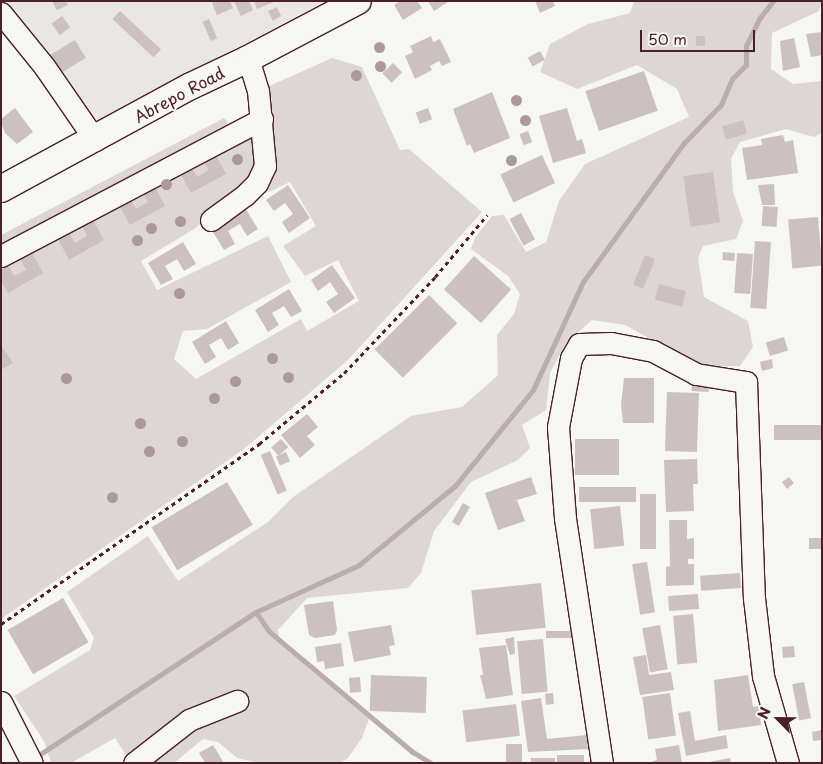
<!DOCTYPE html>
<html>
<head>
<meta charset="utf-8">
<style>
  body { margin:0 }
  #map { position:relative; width:823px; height:764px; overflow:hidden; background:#f6f6f2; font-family:"Playpen Sans",sans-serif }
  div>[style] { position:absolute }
  .built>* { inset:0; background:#e9e6e3 }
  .green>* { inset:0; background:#ddd6d5 }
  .stream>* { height:4.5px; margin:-2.25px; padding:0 2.25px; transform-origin:2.25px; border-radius:2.25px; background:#bbadae }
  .building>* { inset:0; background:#ccc1c0; transform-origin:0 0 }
  .path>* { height:2.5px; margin-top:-1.25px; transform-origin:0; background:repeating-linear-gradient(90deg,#4a1f2b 0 4px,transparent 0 8px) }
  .roads { filter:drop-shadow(1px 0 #4a1f2b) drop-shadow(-1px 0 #4a1f2b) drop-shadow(0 1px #4a1f2b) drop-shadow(0 -1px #4a1f2b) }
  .minor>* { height:21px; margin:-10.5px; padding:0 10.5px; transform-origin:10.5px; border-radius:10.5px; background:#f6f6f2 }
  .major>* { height:26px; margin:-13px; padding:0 13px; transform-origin:13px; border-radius:13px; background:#f6f6f2 }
  .trees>* { width:11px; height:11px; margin:-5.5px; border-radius:50%; background:#ac999c }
  span { translate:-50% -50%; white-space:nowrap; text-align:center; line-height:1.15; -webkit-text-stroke:4px #f6f6f2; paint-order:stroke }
  .street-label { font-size:16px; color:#4a1f2b }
  .frame { position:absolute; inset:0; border:2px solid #4a1f2b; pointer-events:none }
  .north { position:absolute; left:753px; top:694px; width:50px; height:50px; -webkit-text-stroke:4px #f6f6f2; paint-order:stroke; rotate:293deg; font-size:14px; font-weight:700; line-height:20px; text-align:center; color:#4a1f2b }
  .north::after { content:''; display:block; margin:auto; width:18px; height:22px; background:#4a1f2b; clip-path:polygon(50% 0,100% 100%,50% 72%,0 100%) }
  .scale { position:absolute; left:640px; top:30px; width:115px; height:22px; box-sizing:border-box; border:2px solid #4a1f2b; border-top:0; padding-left:6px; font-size:15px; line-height:18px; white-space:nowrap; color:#4a1f2b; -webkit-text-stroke:4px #f6f6f2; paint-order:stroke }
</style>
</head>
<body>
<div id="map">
  <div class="built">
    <i style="clip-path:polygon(7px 1px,326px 1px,98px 121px,68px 95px)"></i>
  </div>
  <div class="green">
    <i style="clip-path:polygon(634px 1px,822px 1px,819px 11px,772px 33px,771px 69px,793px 84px,822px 81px,822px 133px,814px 137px,786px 129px,740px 142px,731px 159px,733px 192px,743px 221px,736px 239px,703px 246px,698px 258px,704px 297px,748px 321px,753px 347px,740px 366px,692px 366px,679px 355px,625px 325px,592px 320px,566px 343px,550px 373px,546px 410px,522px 425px,530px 448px,518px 460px,471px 482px,434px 531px,421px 573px,408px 588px,307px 598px,278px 630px,279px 638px,370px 716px,362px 738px,347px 759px,339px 763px,259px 763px,237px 758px,218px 742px,203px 739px,174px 763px,131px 763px,115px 738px,71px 763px,51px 763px,44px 741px,14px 696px,90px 650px,94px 638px,67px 592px,148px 536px,178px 581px,268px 522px,293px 497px,411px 416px,462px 407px,498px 375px,497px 335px,514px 314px,520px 294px,508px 276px,471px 249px,475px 238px,492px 216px,504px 215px,526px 252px,546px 242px,559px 201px,585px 164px,689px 117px,677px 89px,637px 65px,577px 89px,540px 72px,550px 44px,588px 24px,630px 13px)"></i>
    <i style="clip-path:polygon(332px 58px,362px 67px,400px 150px,409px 149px,482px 212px,348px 360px,244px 449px,1px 619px,1px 266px,253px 131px,256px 177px,194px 229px,141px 261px,157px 290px,268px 236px,291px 282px,207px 329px,183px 331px,174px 359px,196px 379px,301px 319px,307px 331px,359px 301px,338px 260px,305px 276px,283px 246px,316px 226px,290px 182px,269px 192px,267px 87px)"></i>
    <i style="clip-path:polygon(224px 118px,228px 122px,220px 137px,1px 250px,1px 235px)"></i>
  </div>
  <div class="stream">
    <i style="left:256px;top:612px;width:24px;rotate:55deg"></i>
    <i style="left:270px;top:632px;width:187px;rotate:40deg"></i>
    <i style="left:413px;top:752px;width:21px;rotate:31deg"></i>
    <i style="left:36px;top:757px;width:263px;rotate:-33.4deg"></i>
    <i style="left:256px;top:612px;width:113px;rotate:-24.5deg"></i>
    <i style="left:359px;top:565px;width:124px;rotate:-39.5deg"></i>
    <i style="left:455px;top:486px;width:124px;rotate:-50.9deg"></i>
    <i style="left:533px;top:390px;width:119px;rotate:-65.2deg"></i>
    <i style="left:583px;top:282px;width:172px;rotate:-54deg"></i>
    <i style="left:684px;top:143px;width:53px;rotate:-45.8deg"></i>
    <i style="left:721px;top:105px;width:28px;rotate:-67deg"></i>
    <i style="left:732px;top:79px;width:20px;rotate:-45deg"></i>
    <i style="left:746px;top:65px;width:19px;rotate:-90deg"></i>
    <i style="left:746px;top:46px;width:30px;rotate:-64deg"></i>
    <i style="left:759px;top:19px;width:23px;rotate:-52deg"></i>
  </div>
  <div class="building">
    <i style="clip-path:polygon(52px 1px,66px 1px,68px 5px,57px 10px)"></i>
    <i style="clip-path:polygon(215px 1px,230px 1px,233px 8px,217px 15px,212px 3px)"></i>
    <i style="clip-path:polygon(234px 1px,249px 1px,253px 10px,241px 16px)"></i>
    <i style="clip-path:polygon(254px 1px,276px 1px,257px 9px)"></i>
    <i style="clip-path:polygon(400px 1px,417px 1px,422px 8px,403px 20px,394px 5px)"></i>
    <i style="clip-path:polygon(428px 1px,448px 1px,448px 2px,434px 11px)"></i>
    <i style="clip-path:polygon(535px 1px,553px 1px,555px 6px,540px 13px)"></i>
    <i style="clip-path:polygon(277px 7px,281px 16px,273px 21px,268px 11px)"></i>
    <i style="left:120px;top:11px;width:56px;height:11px;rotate:43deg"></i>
    <i style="left:62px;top:16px;width:14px;height:13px;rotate:54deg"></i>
    <i style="left:209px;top:19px;width:21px;height:7px;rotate:67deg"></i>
    <i style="clip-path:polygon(822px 32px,822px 55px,811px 57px,806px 34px)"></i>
    <i style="clip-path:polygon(431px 36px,433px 42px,440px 39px,451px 62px,442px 66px,439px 61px,430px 66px,432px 70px,415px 79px,405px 56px,413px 52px,410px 46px)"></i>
    <i style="left:696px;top:36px;width:9px;height:10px"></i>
    <i style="clip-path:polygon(794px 38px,800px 67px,783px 71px,780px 41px)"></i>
    <i style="left:75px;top:40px;width:21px;height:33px;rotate:59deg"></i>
    <i style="left:540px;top:51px;width:10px;height:14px;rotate:61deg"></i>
    <i style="left:393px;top:63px;width:13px;height:15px;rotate:45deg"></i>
    <i style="left:644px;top:71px;width:42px;height:62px;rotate:71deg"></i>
    <i style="clip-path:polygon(492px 92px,510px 138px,474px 153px,470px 144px,467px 146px,453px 109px)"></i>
    <i style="clip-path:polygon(15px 108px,33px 132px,17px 144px,5px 133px,1px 123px,1px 119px)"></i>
    <i style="left:428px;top:108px;width:12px;height:13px;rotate:70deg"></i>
    <i style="clip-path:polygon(567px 108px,577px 141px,582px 139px,586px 153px,553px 163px,539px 116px)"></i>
    <i style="left:743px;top:120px;width:14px;height:22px;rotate:73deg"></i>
    <i style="left:528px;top:131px;width:12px;height:9px;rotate:70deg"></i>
    <i style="clip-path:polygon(783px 135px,785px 142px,793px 140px,798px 173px,747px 180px,742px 148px,762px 145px,761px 139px)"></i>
    <i style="clip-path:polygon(214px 152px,226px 174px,191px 193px,179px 171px,190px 165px,197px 177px,209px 170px,202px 158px)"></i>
    <i style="left:542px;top:155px;width:31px;height:46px;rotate:65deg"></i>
    <i style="left:713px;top:172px;width:51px;height:30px;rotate:82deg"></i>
    <i style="clip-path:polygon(153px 183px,165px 206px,130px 225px,118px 203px,129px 197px,136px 209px,148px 202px,141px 189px)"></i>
    <i style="clip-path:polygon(774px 184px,775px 205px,762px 205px,758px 185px)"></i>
    <i style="clip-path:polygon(288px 185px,310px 218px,289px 233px,282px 222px,293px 214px,285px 203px,274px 211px,266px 200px)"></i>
    <i style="left:763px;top:206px;width:15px;height:20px;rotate:4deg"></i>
    <i style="clip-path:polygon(245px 208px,258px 229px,247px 236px,240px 224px,228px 231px,235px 244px,224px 250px,211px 229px)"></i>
    <i style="left:521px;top:213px;width:30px;height:13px;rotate:62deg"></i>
    <i style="left:818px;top:217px;width:49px;height:30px;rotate:85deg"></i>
    <i style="clip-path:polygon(92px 218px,104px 240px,69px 260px,57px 237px,68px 231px,75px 243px,87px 236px,81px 224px)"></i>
    <i style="left:755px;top:241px;width:16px;height:67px;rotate:4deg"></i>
    <i style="clip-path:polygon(183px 242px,196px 264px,184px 271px,177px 259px,165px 266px,173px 279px,161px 285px,148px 263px)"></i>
    <i style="clip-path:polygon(31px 251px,43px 273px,8px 293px,1px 281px,1px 268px,7px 264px,14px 276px,26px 270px,19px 257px)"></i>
    <i style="left:723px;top:252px;width:12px;height:8px;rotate:5deg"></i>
    <i style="left:737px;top:253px;width:16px;height:40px;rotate:4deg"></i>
    <i style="left:645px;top:255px;width:11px;height:32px;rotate:22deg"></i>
    <i style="left:474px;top:256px;width:50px;height:45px;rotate:42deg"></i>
    <i style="clip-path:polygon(332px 265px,355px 298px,334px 313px,326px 302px,338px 294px,330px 282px,318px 291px,311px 280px)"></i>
    <i style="left:659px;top:284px;width:28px;height:16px;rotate:15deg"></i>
    <i style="clip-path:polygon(289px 289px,302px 311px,291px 317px,284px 306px,272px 313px,279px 325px,268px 332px,255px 310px)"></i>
    <i style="left:429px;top:295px;width:40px;height:77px;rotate:45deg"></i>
    <i style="clip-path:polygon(226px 321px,239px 343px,228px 350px,221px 338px,209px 345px,216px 357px,205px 364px,192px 342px)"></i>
    <i style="left:784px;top:337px;width:14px;height:19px;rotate:73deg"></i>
    <i style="clip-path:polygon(1px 345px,13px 363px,1px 370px)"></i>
    <i style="clip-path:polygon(772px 359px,773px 368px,762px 371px,760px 362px)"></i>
    <i style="clip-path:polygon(624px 378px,654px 378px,654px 423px,623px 423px,621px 405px)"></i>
    <i style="left:692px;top:384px;width:17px;height:7px;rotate:3deg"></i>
    <i style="left:667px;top:392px;width:32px;height:59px;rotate:2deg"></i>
    <i style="clip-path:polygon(307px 414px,318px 427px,307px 436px,315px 445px,300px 458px,281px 435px)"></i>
    <i style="left:822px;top:425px;width:15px;height:48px;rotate:90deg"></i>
    <i style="left:281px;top:439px;width:11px;height:13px;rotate:49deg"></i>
    <i style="left:575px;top:439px;width:44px;height:36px"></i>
    <i style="left:270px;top:451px;width:43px;height:10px;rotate:67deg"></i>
    <i style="left:286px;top:452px;width:10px;height:11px;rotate:66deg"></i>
    <i style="clip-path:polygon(697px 459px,698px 484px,693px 484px,694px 511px,666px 512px,664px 460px)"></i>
    <i style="clip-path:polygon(531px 477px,537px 494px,517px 500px,525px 521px,498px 530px,485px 493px)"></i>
    <i style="clip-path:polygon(789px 477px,794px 483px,787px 489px,782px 482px)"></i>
    <i style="left:227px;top:482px;width:50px;height:88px;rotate:59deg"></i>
    <i style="left:636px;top:487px;width:15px;height:57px;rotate:90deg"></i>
    <i style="left:640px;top:494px;width:16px;height:55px"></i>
    <i style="left:463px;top:503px;width:8px;height:22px;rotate:30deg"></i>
    <i style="left:620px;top:506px;width:40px;height:30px;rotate:84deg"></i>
    <i style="clip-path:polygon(669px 520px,687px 520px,687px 539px,694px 538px,694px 559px,688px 559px,688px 564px,694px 564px,694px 585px,666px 586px,666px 567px,670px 566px)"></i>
    <i style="left:809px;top:538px;width:13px;height:11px"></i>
    <i style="left:647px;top:562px;width:51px;height:15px;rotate:81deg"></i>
    <i style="left:740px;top:573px;width:15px;height:40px;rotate:86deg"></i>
    <i style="left:541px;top:583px;width:45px;height:70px;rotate:84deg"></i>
    <i style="left:698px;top:594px;width:15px;height:30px;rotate:86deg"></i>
    <i style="left:63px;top:598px;width:51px;height:64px;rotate:60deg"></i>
    <i style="clip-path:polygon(333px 601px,337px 630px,335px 635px,315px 638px,309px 635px,304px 605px)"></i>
    <i style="left:693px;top:614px;width:49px;height:20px;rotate:85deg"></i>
    <i style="clip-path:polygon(391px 625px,395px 645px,389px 646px,391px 655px,354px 662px,348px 632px)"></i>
    <i style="left:660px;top:625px;width:45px;height:18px;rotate:80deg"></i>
    <i style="left:578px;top:631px;width:7px;height:32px;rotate:90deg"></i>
    <i style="clip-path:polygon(514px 637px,515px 654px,510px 655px,505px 639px)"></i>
    <i style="left:543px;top:639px;width:53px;height:26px;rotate:85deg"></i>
    <i style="clip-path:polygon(341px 643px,344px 666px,325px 669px,324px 661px,317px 662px,315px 647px)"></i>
    <i style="clip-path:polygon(506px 645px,513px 695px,486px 699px,480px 675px,483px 675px,479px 648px)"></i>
    <i style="left:794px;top:646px;width:11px;height:12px;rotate:85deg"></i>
    <i style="clip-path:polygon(646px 655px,649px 675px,671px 672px,674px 690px,640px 695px,633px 657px)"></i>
    <i style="left:371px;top:675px;width:56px;height:36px;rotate:2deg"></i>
    <i style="clip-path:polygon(748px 675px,753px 707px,759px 706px,761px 725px,718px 731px,714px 680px)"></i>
    <i style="left:360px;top:677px;width:15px;height:11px;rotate:86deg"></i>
    <i style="left:804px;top:682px;width:37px;height:12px;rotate:79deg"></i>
    <i style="left:553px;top:693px;width:11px;height:8px;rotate:85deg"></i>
    <i style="left:670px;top:693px;width:43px;height:28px;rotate:82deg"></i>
    <i style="clip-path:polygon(541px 698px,547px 739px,587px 735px,588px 749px,528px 752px,521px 701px)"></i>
    <i style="left:516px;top:704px;width:32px;height:54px;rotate:83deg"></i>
    <i style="clip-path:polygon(690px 711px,695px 741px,726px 735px,728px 748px,686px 756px,678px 713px)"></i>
    <i style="clip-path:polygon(822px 730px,822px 740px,813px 741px,812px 732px)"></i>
    <i style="left:506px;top:744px;width:16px;height:19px"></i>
    <i style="clip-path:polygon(213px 745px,224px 763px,205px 763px,199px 753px)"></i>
    <i style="clip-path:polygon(679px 745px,682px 763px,647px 763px,657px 760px,655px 749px)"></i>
    <i style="left:584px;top:755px;width:8px;height:27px;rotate:90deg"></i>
    <i style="left:531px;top:758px;width:24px;height:5px"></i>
    <i style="clip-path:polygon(730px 758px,731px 763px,709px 763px,709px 762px)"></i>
  </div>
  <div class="path">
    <i style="left:1px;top:624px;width:315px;rotate:-34.9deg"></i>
    <i style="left:259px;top:444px;width:111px;rotate:-39.9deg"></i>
    <i style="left:344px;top:373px;width:132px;rotate:-46.5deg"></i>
    <i style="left:435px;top:277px;width:81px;rotate:-50deg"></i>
  </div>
  <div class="roads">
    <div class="minor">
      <i style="left:1px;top:13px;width:68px;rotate:50.9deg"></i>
      <i style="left:44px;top:66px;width:90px;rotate:55.4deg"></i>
      <i style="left:211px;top:220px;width:42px;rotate:-36.3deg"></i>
      <i style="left:245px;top:195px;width:17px;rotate:-45deg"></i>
      <i style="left:257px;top:183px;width:19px;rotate:-65deg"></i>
      <i style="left:265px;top:166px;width:75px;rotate:-95.3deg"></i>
      <i style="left:258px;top:91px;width:34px;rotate:-107deg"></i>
      <i style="left:1px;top:256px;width:295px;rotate:-27.7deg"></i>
      <i style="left:1px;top:702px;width:68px;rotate:63.1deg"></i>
      <i style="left:134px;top:763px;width:70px;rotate:-38deg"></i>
      <i style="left:189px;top:720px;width:52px;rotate:-21.6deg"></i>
      <i style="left:602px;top:763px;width:248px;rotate:-98.6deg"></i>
      <i style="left:565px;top:518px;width:91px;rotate:-94.4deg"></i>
      <i style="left:558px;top:427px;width:70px;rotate:-79.3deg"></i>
      <i style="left:571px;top:358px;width:16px;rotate:-60deg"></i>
      <i style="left:579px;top:344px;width:32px;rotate:-2deg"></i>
      <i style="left:611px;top:343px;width:43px;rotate:10.8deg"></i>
      <i style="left:653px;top:351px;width:49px;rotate:28.1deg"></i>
      <i style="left:696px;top:374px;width:51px;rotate:9.1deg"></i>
      <i style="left:746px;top:382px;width:216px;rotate:87.9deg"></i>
      <i style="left:754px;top:598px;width:79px;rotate:83.4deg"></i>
      <i style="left:763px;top:676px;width:91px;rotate:74deg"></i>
    </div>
    <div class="major">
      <i style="left:1px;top:189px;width:216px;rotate:-28.5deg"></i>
      <i style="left:191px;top:86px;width:63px;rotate:-25.3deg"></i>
      <i style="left:248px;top:59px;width:124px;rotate:-27.8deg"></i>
    </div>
  </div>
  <div class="trees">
    <i style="left:379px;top:47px"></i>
    <i style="left:380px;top:66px"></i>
    <i style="left:356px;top:75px"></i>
    <i style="left:516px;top:100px"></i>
    <i style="left:525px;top:120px"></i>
    <i style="left:237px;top:159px"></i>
    <i style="left:511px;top:160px"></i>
    <i style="left:166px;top:184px"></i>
    <i style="left:180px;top:221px"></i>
    <i style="left:151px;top:228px"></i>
    <i style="left:137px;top:240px"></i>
    <i style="left:179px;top:293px"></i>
    <i style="left:272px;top:358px"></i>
    <i style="left:288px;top:377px"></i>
    <i style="left:66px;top:378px"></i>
    <i style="left:235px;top:381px"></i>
    <i style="left:214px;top:398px"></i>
    <i style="left:140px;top:423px"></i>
    <i style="left:182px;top:441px"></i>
    <i style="left:149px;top:451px"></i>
    <i style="left:112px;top:497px"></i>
  </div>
  <div class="street-label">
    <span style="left:179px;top:94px;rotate:-28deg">Abrepo Road</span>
  </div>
  <div class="frame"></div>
  <div class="north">N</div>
  <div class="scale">50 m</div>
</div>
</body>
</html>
